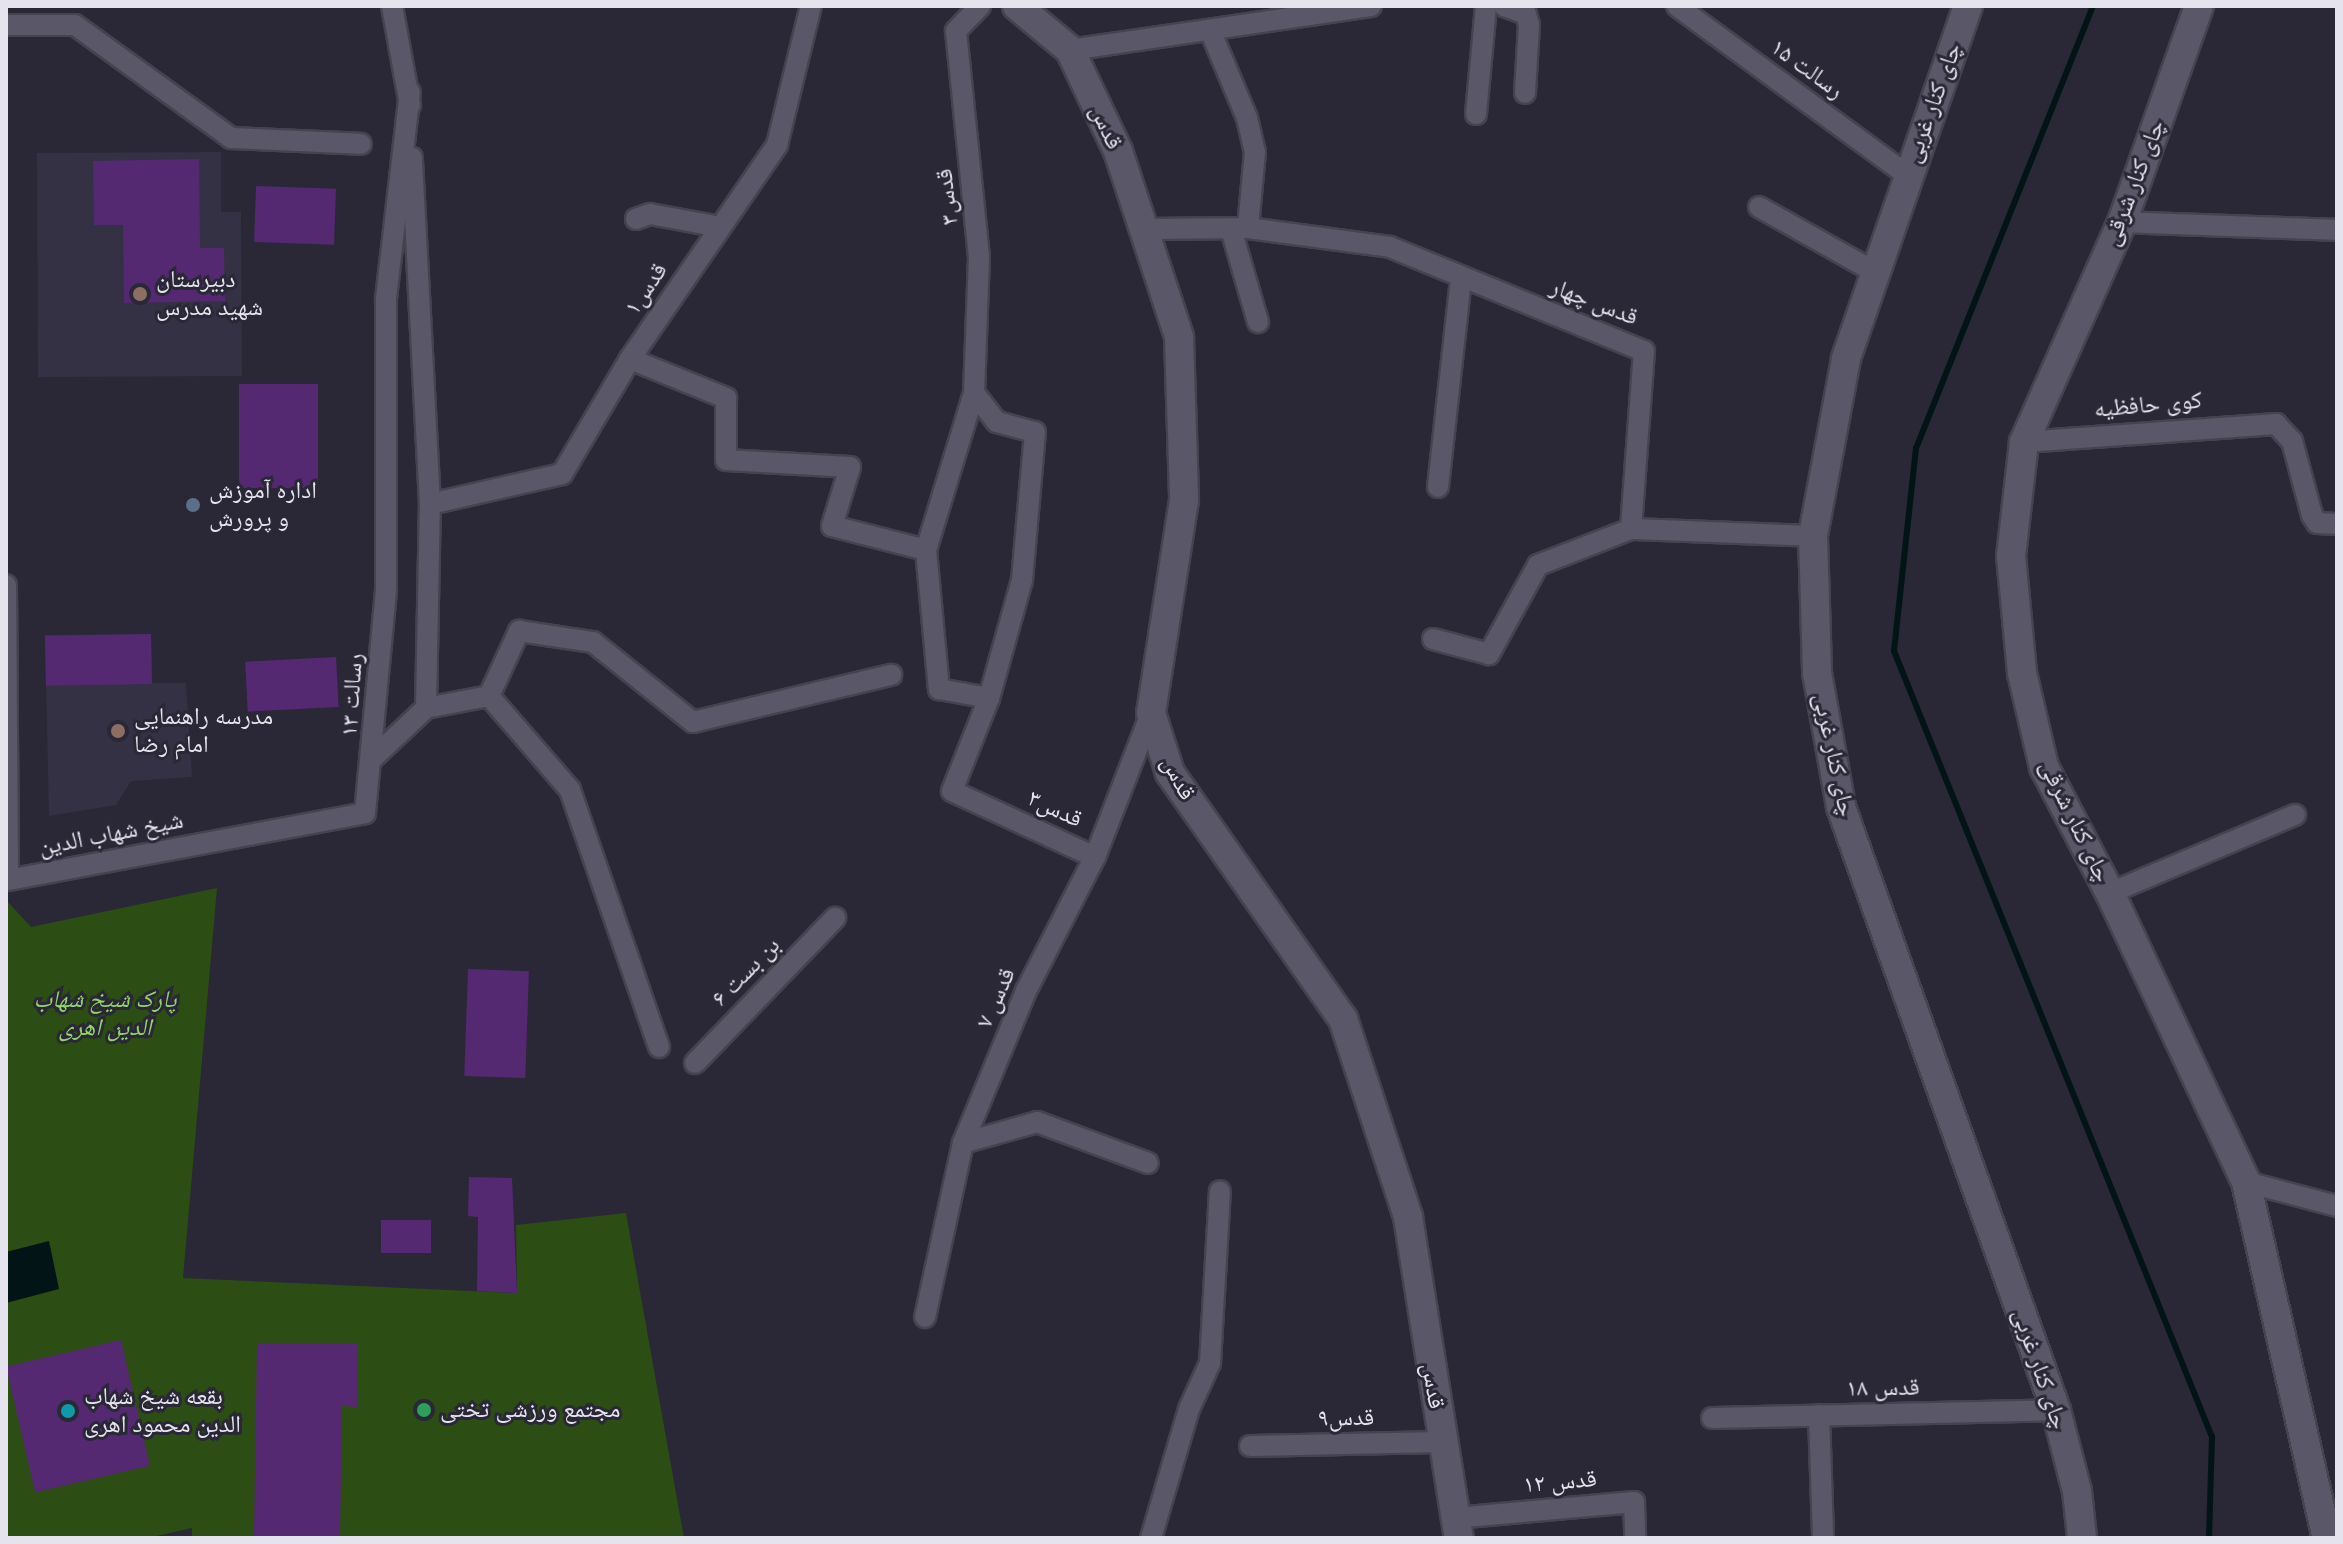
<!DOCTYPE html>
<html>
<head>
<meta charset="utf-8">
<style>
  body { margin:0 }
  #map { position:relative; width:2343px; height:1544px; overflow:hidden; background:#2a2836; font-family:"Roboto Serif","Noto Naskh Arabic",serif }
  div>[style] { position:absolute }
  .built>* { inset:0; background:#343144 }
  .green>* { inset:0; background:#2c4d13 }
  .water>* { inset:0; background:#031416 }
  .stream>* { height:6px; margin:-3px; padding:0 3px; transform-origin:3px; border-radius:3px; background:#031416 }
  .building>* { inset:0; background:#552872; transform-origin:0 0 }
  .roads { filter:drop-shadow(2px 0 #45434f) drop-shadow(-2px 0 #45434f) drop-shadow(0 2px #45434f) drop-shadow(0 -2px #45434f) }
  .street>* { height:20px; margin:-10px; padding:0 10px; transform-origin:10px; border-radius:10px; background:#595768 }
  .secondary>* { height:28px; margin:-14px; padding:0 14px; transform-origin:14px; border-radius:14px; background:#595768 }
  .dots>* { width:22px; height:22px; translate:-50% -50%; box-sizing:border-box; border:4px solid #2a2836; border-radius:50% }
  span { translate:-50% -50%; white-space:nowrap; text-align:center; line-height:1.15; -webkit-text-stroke:6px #2a2836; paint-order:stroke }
  .street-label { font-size:24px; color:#e5e4ee }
  .poi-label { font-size:24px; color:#e5e4ee }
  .left { translate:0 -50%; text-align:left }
  .park-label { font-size:24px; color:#93d569; font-style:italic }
  .frame { position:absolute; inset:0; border:8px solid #e5e4ee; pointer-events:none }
</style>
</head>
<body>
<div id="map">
  <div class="built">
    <i style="clip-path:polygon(221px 152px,221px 212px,241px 212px,242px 376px,38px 377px,37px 153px)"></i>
    <i style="clip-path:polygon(151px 634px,152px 683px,186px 683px,192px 777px,131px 781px,116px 805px,49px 816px,45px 635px)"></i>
  </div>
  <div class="green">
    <i style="clip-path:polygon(217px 888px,183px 1278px,517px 1293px,516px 1225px,626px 1213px,684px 1538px,192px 1538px,192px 1528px,147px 1538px,6px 1538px,6px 900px,31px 927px)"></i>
  </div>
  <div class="water">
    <i style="clip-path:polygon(49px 1241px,59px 1289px,6px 1303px,6px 1252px)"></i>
  </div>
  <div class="stream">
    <i style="left:2093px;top:6px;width:476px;rotate:111.8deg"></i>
    <i style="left:1916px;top:448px;width:204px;rotate:96.2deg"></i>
    <i style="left:1894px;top:651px;width:848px;rotate:67.97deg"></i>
    <i style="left:2212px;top:1437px;width:101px;rotate:91.7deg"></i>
  </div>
  <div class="building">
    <i style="clip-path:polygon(199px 159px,200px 248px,224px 248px,225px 301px,124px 303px,123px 225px,94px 225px,93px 161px)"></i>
    <i style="left:256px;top:186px;width:80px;height:56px;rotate:2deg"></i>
    <i style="left:239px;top:384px;width:79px;height:104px"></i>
    <i style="left:151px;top:634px;width:50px;height:106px;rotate:89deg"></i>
    <i style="left:336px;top:657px;width:50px;height:91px;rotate:87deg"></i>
    <i style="left:468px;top:969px;width:61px;height:107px;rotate:2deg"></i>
    <i style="clip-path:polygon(469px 1177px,512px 1178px,517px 1293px,477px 1291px,478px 1217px,468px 1216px)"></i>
    <i style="left:381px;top:1220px;width:50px;height:33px"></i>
    <i style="left:121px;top:1340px;width:129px;height:118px;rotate:77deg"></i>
    <i style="clip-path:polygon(257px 1343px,358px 1344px,357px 1407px,342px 1406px,340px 1538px,254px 1538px)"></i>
  </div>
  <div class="roads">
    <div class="street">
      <i style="left:392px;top:6px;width:101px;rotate:79.7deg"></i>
      <i style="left:980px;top:6px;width:35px;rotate:134deg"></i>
      <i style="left:956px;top:31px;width:227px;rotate:84.2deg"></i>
      <i style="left:979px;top:257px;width:136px;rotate:92.1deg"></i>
      <i style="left:974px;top:393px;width:164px;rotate:107deg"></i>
      <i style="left:926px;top:550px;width:140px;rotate:84.7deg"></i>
      <i style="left:939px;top:689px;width:51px;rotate:10.2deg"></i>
      <i style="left:1504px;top:6px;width:23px;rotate:20deg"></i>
      <i style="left:1526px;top:14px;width:11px;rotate:75deg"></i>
      <i style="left:1529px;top:25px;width:68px;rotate:93.4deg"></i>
      <i style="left:1677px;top:6px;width:285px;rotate:36.3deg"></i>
      <i style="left:6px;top:25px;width:69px"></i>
      <i style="left:75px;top:25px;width:193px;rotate:35.9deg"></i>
      <i style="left:231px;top:138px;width:130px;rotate:2.6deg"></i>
      <i style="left:1210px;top:30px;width:95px;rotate:67.2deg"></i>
      <i style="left:1247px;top:118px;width:35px;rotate:77deg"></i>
      <i style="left:1255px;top:152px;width:76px;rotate:95.3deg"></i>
      <i style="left:1070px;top:50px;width:304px;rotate:-8.3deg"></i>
      <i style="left:1476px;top:114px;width:108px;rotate:-84.7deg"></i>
      <i style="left:1759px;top:207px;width:133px;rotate:29.3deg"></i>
      <i style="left:636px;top:219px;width:15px;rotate:-20deg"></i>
      <i style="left:650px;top:214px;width:71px;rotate:10.5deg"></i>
      <i style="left:2122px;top:222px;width:215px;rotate:2.1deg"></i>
      <i style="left:1148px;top:229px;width:100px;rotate:-0.6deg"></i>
      <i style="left:1248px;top:228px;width:143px;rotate:7.6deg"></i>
      <i style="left:1390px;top:247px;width:274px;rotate:22.3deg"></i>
      <i style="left:1644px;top:351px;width:178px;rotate:94.2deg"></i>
      <i style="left:1631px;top:529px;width:100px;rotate:158.8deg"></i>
      <i style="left:1538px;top:565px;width:102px;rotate:118.8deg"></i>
      <i style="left:1489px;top:654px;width:58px;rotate:-165deg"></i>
      <i style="left:1231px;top:229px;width:97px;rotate:73.8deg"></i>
      <i style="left:630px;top:359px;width:104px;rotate:22.1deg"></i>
      <i style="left:726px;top:398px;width:62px;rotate:90deg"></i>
      <i style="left:726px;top:460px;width:124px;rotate:3.2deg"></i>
      <i style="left:850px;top:467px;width:62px;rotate:107deg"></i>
      <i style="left:832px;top:526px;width:97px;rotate:14.3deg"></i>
      <i style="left:974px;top:393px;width:37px;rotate:52deg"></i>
      <i style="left:997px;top:422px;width:39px;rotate:15deg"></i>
      <i style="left:1035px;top:432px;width:149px;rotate:95deg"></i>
      <i style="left:1022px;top:580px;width:123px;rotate:105.6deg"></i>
      <i style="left:989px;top:698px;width:100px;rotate:111.7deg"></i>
      <i style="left:952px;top:791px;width:157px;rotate:24.8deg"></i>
      <i style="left:2024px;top:442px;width:253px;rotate:-4.1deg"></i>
      <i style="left:2276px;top:424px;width:23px;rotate:47deg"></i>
      <i style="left:2292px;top:441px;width:77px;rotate:74.9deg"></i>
      <i style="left:2312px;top:515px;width:9px;rotate:58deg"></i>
      <i style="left:2317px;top:523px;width:20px;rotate:3deg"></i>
      <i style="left:1438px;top:487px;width:209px;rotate:-83.7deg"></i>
      <i style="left:430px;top:504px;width:135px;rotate:-12.8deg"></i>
      <i style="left:562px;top:474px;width:134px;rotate:-59.4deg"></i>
      <i style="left:630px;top:359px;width:260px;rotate:-55.5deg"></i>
      <i style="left:777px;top:145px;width:143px;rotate:-76.3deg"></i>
      <i style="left:1631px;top:529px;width:182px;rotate:2.2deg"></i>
      <i style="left:6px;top:585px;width:295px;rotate:89.6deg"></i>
      <i style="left:8px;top:880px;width:363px;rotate:-10.6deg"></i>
      <i style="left:365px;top:813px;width:225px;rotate:-84.6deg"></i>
      <i style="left:386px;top:589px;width:290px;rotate:-90deg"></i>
      <i style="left:386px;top:299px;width:208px;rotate:-83.4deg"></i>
      <i style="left:489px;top:696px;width:72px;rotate:-65.2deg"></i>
      <i style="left:519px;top:631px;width:75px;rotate:8.5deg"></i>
      <i style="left:593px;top:642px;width:128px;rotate:38.7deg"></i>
      <i style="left:693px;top:722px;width:204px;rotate:-13.4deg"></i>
      <i style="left:426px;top:708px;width:64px;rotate:-10.8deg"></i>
      <i style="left:489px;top:696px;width:124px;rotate:49.2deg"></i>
      <i style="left:570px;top:790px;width:272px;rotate:70.9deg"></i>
      <i style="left:373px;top:758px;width:73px;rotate:-43.3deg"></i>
      <i style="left:426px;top:708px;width:204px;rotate:-88.9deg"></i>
      <i style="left:430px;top:504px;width:347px;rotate:-93deg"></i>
      <i style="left:2110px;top:893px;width:201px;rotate:-22.9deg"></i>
      <i style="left:695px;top:1063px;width:202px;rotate:-46deg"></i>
      <i style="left:963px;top:1143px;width:77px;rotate:-15.8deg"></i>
      <i style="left:1037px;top:1122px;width:118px;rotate:20.3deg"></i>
      <i style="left:2246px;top:1182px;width:94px;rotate:14.8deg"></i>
      <i style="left:925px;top:1317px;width:178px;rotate:-77.7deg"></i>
      <i style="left:963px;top:1143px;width:165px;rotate:-67.5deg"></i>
      <i style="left:1026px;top:991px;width:151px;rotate:-62.8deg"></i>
      <i style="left:1095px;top:857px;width:155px;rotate:-68.7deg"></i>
      <i style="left:1819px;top:1415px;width:123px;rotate:88.1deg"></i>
      <i style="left:1712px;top:1418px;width:344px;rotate:-1.3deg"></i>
      <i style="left:1250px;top:1446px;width:192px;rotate:-1.2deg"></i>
      <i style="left:1455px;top:1518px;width:180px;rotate:-5.1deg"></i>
      <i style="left:1634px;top:1502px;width:36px;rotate:88deg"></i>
      <i style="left:1151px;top:1538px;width:134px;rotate:-73.6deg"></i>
      <i style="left:1189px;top:1409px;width:51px;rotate:-65.5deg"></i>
      <i style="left:1210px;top:1363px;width:172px;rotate:-86.7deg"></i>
    </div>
    <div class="secondary">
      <i style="left:1017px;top:6px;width:69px;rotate:39.7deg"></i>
      <i style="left:1070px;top:50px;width:112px;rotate:64.6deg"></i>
      <i style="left:1118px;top:151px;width:196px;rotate:71.8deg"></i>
      <i style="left:1179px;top:337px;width:163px;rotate:88.2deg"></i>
      <i style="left:1184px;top:500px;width:216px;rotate:98.8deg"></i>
      <i style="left:1151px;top:713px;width:63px;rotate:72.4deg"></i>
      <i style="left:1170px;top:773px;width:301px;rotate:54.9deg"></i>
      <i style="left:1343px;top:1019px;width:208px;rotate:71.8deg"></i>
      <i style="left:1408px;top:1217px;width:325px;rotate:81deg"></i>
      <i style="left:1968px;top:6px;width:373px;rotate:109.1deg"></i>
      <i style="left:1846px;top:359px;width:180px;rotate:100.6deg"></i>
      <i style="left:1813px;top:536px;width:137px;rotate:88.3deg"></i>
      <i style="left:1817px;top:673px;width:136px;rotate:79.8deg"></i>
      <i style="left:1841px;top:807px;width:640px;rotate:70.38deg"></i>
      <i style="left:2056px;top:1410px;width:84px;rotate:75.5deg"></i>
      <i style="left:2077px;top:1491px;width:47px;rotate:83.9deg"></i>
      <i style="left:2199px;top:6px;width:229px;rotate:109.6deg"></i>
      <i style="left:2122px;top:222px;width:241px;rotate:114deg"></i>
      <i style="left:2024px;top:442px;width:115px;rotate:96.5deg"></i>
      <i style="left:2011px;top:556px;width:118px;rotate:84.6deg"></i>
      <i style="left:2022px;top:673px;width:97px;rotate:76.8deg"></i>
      <i style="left:2044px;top:767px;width:142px;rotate:62.4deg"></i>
      <i style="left:2110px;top:893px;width:319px;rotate:64.8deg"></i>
      <i style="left:2246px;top:1182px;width:365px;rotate:77.2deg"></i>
    </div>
  </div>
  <div class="dots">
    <i style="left:140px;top:294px;background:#8d6e63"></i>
    <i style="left:193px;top:505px;background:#5c6f8a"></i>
    <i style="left:118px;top:731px;background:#8d6e63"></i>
    <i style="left:424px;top:1410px;background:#2e9e5b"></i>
    <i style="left:68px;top:1411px;background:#0f9aa8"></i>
  </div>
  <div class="street-label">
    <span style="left:1807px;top:69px;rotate:36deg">رسالت ۱۵</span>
    <span style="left:1933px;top:103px;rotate:-70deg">چای کنار غربی</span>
    <span style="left:1106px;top:127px;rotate:65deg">قدس</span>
    <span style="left:2134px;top:183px;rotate:-69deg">چای کنار شرقی</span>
    <span style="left:947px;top:197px;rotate:-96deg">قدس۳</span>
    <span style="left:646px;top:289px;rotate:-56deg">قدس۱</span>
    <span style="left:1594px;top:302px;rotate:21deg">قدس چهار</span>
    <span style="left:2148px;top:405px;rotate:-5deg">کوی حافظیه</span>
    <span style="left:352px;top:695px;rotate:-86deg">رسالت ۱۳</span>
    <span style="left:1834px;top:755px;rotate:78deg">چای کنار غربی</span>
    <span style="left:1178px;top:778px;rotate:62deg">قدس</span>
    <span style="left:1055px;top:809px;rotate:25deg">قدس۳</span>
    <span style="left:2075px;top:821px;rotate:64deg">چای کنار شرقی</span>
    <span style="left:111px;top:834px;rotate:-11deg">شیخ شهاب الدین</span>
    <span style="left:746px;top:972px;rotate:-46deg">بن بست ۶</span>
    <span style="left:996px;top:998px;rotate:-66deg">قدس ۷</span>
    <span style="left:2040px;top:1369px;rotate:71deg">چای کنار غربی</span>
    <span style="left:1433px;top:1386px;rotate:81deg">قدس</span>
    <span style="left:1883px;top:1388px;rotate:-1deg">قدس ۱۸</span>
    <span style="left:1346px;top:1418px;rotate:-1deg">قدس۹</span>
    <span style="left:1560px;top:1482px;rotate:-5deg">قدس ۱۲</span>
  </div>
  <div class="poi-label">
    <span class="left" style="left:156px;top:294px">دبیرستان<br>شهید مدرس</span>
    <span class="left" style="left:209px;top:505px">اداره آموزش<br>و پرورش</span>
    <span class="left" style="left:134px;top:731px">مدرسه راهنمایی<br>امام رضا</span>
    <span class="left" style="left:84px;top:1411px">بقعه شیخ شهاب<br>الدین محمود اهرى</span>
    <span class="left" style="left:440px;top:1410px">مجتمع ورزشی تختی</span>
  </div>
  <div class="park-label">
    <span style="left:105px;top:1014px">پارک شیخ شهاب<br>الدین اهری</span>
  </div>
  <div class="frame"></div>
</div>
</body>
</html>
